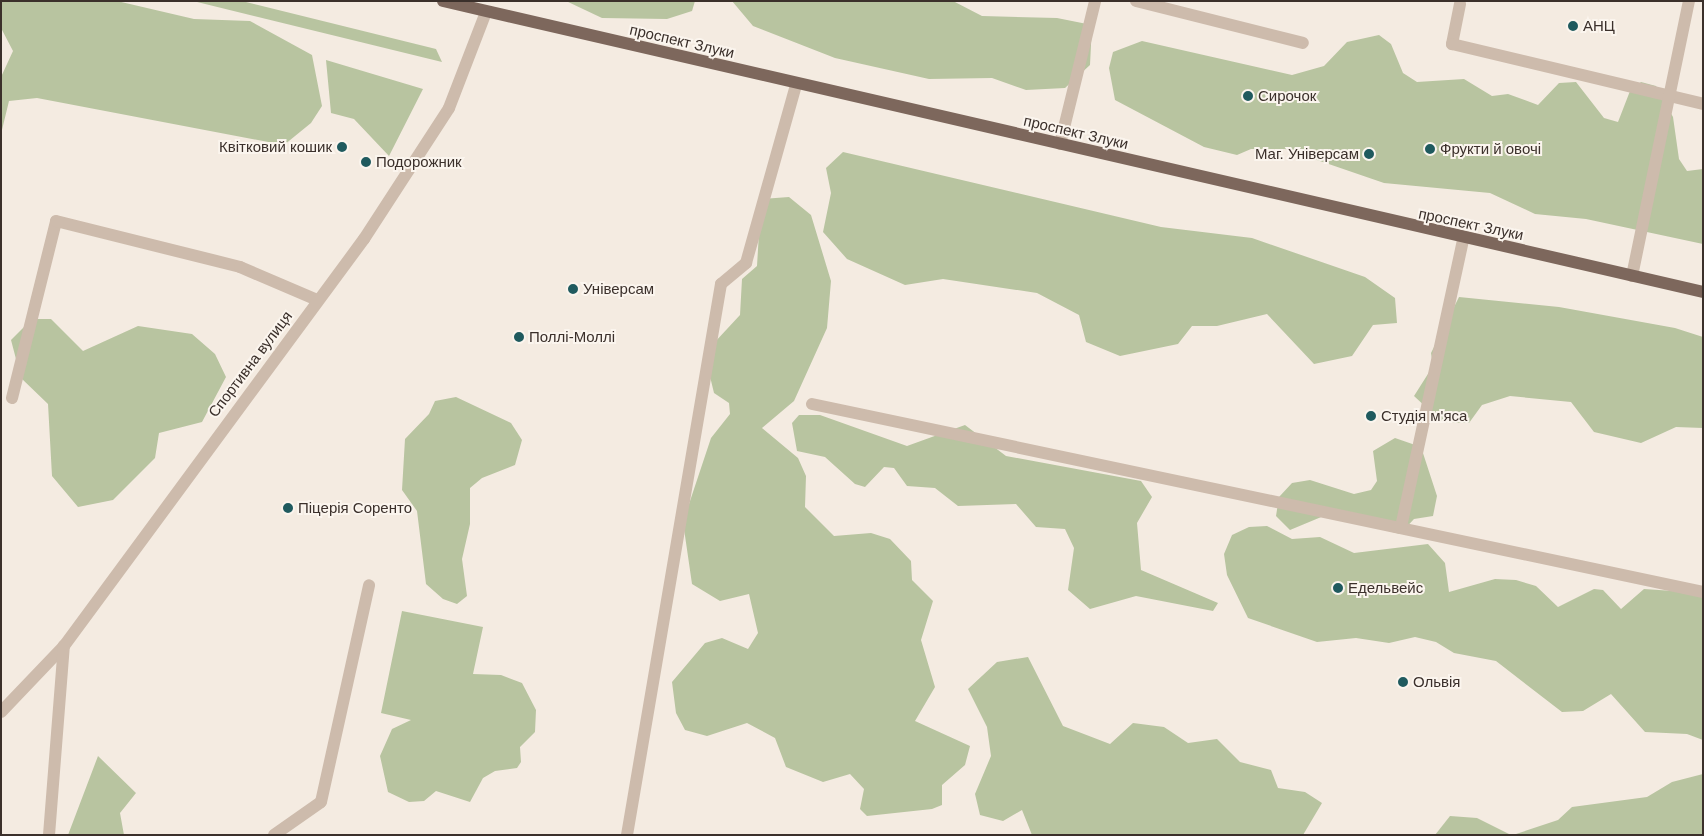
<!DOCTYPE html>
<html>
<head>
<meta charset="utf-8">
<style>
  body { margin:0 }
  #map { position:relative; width:1704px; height:836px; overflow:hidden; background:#f4ebe1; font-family:Helvetica,sans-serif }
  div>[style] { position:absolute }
  .green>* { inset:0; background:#b8c4a0 }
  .minor>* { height:12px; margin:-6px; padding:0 6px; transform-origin:6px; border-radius:6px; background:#cdbbac }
  .major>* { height:12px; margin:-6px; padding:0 6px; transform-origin:6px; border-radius:6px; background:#7d675c }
  .dots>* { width:14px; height:14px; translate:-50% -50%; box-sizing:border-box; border:2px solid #fbf5ee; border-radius:50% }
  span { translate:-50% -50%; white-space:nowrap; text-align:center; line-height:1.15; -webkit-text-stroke:4px #fbf5ee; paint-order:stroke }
  .poi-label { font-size:15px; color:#3b302b }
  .left { translate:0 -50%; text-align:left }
  .right { translate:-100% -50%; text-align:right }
  .street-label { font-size:15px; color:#3b302b }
  .frame { position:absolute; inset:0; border:2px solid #3b302b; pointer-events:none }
</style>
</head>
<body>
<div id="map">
  <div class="green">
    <i style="clip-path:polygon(1px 1px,117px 1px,194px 19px,250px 21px,312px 55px,322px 106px,311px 123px,284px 145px,37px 98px,9px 101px,1px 134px,1px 77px,13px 51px,1px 28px)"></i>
    <i style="clip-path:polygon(193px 1px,242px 1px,436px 49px,442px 62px)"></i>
    <i style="clip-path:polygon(566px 1px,695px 1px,692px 11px,667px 19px,602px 18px)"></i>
    <i style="clip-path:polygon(732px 1px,953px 1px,982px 16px,1057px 18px,1092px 25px,1090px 65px,1065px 88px,1026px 90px,992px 78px,929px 79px,835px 58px,753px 26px)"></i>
    <i style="clip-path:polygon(1379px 35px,1391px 44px,1403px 73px,1417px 82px,1464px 79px,1492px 96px,1508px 94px,1538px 105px,1559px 83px,1576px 82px,1604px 118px,1618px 122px,1630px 91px,1641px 82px,1656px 86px,1673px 117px,1679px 159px,1687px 171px,1703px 169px,1703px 244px,1586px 219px,1535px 214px,1490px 193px,1384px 183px,1285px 149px,1251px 149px,1237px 155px,1204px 147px,1115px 100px,1109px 68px,1113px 52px,1142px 41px,1292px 75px,1324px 66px,1347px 42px)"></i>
    <i style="clip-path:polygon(326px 60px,423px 89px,389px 156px,354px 119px,331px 113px)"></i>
    <i style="clip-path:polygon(843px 152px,1161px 227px,1252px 238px,1365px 277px,1395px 298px,1397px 323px,1373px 325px,1352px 356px,1314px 364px,1267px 314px,1217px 326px,1192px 326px,1178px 344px,1120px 356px,1086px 342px,1079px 315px,1037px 293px,943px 279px,905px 285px,847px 259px,823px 232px,831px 193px,826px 168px)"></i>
    <i style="clip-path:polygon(789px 197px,811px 215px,831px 281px,827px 328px,794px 401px,762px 428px,798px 458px,806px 476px,805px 507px,834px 536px,871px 533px,890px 539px,911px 561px,912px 580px,933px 601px,921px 640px,935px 687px,915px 721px,970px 746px,965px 765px,942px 785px,942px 805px,932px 809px,867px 816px,860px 809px,864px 789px,850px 774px,823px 782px,786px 767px,775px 738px,747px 723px,707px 736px,685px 730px,676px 713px,672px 682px,705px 643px,722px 638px,748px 649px,758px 633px,749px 594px,720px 601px,692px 584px,683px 522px,711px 438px,730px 414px,729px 403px,714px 393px,707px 364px,714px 343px,740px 315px,742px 279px,757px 266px,761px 199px)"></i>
    <i style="clip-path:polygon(1459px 297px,1559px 307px,1675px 328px,1703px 337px,1703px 428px,1676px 427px,1641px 443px,1594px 432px,1571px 402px,1510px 396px,1482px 405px,1469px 423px,1442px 422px,1414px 396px,1433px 366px,1431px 353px)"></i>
    <i style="clip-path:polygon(32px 319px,51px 319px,83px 351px,138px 326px,192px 334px,215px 354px,226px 377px,202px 422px,159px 433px,155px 458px,113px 500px,78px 507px,52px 476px,48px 404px,21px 378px,11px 340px)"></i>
    <i style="clip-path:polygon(456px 397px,511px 423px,522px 440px,515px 465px,482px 478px,470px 488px,470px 524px,462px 559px,467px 596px,457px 604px,443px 599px,426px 584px,417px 511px,402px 490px,405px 439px,429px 414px,435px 401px)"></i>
    <i style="clip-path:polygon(799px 415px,820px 415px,907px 446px,965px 425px,1006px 456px,1141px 481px,1152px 497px,1137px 523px,1141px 570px,1218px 603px,1213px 611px,1136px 596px,1090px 609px,1068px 590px,1074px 548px,1065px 529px,1036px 527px,1016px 504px,958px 506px,935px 488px,907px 486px,894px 468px,884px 467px,865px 487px,855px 484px,825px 457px,797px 451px,792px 423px)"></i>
    <i style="clip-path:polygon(1395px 438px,1421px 447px,1437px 496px,1433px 516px,1414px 519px,1400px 534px,1326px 515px,1290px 530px,1276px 516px,1279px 497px,1292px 483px,1310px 480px,1354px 494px,1371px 490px,1377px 481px,1373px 451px)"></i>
    <i style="clip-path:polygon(1267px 526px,1292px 539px,1320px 537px,1354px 553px,1428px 544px,1445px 563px,1449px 592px,1495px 579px,1516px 580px,1536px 586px,1558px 607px,1594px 589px,1603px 590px,1621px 609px,1644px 589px,1703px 593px,1703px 740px,1687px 734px,1645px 732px,1611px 694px,1583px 711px,1562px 712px,1496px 661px,1454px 653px,1436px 642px,1415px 637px,1389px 643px,1356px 638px,1317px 642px,1248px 618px,1227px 575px,1224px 554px,1232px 535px,1249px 527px)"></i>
    <i style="clip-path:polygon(402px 611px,483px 627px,473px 674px,501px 675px,522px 683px,536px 710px,535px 732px,520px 747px,521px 762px,517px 768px,495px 771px,483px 778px,470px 802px,436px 791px,424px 801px,409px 802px,388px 792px,380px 756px,392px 729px,411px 720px,381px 713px)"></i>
    <i style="clip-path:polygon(1028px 657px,1063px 726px,1110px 744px,1133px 723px,1164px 727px,1188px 743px,1217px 739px,1240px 762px,1271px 770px,1278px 788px,1305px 792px,1322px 803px,1303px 835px,1032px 835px,1022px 810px,1003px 821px,980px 815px,975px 794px,991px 756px,987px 727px,968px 689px,997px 662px)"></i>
    <i style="clip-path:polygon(98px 756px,136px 793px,120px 813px,124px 835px,68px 835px)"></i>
    <i style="clip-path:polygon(1703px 774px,1703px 835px,1513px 835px,1558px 820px,1572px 807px,1647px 797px,1672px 782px)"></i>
    <i style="clip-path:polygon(1450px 816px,1477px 818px,1511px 835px,1435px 835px)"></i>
  </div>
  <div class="minor">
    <i style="left:1136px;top:1px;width:172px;rotate:14.1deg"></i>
    <i style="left:1460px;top:4px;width:41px;rotate:101.3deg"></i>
    <i style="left:1452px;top:44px;width:258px;rotate:13.4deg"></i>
    <i style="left:1060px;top:144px;width:147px;rotate:-76.2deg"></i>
    <i style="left:1632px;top:276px;width:281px;rotate:-78.3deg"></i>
    <i style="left:12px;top:398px;width:182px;rotate:-76deg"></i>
    <i style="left:56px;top:221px;width:190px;rotate:14deg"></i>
    <i style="left:240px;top:267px;width:84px;rotate:23.2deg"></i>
    <i style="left:812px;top:404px;width:911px;rotate:11.91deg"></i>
    <i style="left:1401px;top:527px;width:294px;rotate:-77.8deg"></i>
    <i style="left:1px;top:712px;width:91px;rotate:-46.3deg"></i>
    <i style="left:64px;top:646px;width:506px;rotate:-53.61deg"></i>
    <i style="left:364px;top:239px;width:156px;rotate:-57deg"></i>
    <i style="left:449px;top:108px;width:103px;rotate:-68.9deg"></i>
    <i style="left:49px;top:835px;width:190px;rotate:-85.5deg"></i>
    <i style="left:274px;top:835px;width:57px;rotate:-35.1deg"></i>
    <i style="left:321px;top:802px;width:222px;rotate:-77.5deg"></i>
    <i style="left:627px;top:835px;width:559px;rotate:-80.32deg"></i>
    <i style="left:721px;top:284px;width:33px;rotate:-40deg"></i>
    <i style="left:746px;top:263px;width:185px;rotate:-74.3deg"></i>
  </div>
  <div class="major">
    <i style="left:443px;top:1px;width:1293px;rotate:13deg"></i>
  </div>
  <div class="dots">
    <i style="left:1573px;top:26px;background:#1f5a5e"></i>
    <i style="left:1248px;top:96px;background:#1f5a5e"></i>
    <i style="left:342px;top:147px;background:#1f5a5e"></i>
    <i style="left:1430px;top:149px;background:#1f5a5e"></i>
    <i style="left:1369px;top:154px;background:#1f5a5e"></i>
    <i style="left:366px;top:162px;background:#1f5a5e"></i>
    <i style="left:573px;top:289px;background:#1f5a5e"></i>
    <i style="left:519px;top:337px;background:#1f5a5e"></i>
    <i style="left:1371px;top:416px;background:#1f5a5e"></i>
    <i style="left:288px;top:508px;background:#1f5a5e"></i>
    <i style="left:1338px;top:588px;background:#1f5a5e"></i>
    <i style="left:1403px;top:682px;background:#1f5a5e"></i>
  </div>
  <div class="poi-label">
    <span class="left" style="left:1583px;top:26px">АНЦ</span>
    <span class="left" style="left:1258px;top:96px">Сирочок</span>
    <span class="right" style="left:332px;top:147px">Квітковий кошик</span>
    <span class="left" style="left:1440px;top:149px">Фрукти й овочі</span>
    <span class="right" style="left:1359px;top:154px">Маг. Універсам</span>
    <span class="left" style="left:376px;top:162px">Подорожник</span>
    <span class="left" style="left:583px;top:289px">Універсам</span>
    <span class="left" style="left:529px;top:337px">Поллі-Моллі</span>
    <span class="left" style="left:1381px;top:416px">Студія м'яса</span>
    <span class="left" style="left:298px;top:508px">Піцерія Соренто</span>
    <span class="left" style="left:1348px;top:588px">Едельвейс</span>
    <span class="left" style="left:1413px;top:682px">Ольвія</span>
  </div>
  <div class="street-label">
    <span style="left:682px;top:41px;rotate:13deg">проспект Злуки</span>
    <span style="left:1076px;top:132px;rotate:13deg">проспект Злуки</span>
    <span style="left:1471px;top:224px;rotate:12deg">проспект Злуки</span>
    <span style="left:250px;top:364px;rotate:-53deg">Спортивна вулиця</span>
  </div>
  <div class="frame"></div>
</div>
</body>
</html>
